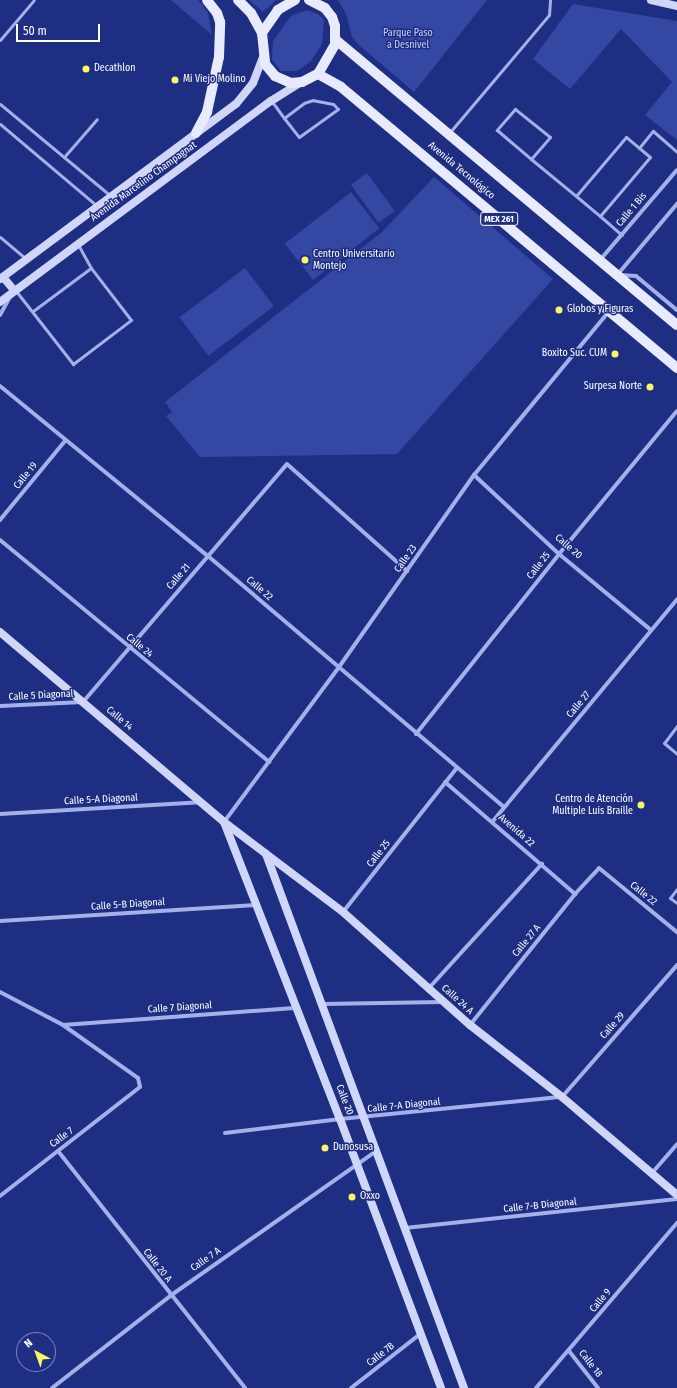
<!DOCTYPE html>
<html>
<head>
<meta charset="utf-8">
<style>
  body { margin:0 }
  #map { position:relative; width:677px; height:1388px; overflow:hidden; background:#1e2e83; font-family:"Fira Sans Condensed",sans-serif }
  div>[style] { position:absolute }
  .green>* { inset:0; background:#3447a3; transform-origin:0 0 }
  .lane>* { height:3px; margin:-1.5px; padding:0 1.5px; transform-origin:1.5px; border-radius:1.5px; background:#a4b0ea }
  .street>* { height:4px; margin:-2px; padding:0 2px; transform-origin:2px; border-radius:2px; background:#a4b0ea }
  .secondary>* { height:8px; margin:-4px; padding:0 4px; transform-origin:4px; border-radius:4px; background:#cfd6f7 }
  .primary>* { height:10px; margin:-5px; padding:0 5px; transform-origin:5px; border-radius:5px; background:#e8eafe }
  .dots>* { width:11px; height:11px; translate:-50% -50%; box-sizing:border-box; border:2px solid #1e2e83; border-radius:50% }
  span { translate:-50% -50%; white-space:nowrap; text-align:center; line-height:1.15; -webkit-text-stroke:3px #1e2e83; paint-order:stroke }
  .shield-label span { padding:1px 3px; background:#1e2e83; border:1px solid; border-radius:3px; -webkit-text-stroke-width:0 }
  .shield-label { font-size:9px; color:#fff; font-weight:700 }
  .park-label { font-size:10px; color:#c8d1f7 }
  .poi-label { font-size:10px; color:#fff }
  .left { translate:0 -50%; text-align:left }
  .right { translate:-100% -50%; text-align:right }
  .street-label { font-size:10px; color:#fff }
  .north { position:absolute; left:16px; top:1332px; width:40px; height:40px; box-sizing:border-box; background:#1e2e83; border:1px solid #7882b5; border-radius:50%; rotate:319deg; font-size:11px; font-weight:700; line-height:16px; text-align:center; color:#fff }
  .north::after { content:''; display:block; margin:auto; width:14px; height:18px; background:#f9f763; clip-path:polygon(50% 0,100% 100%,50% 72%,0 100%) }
  .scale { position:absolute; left:16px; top:24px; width:84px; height:18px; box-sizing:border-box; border:2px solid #fff; border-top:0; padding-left:5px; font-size:12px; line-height:14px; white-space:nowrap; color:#fff; -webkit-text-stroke:3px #1e2e83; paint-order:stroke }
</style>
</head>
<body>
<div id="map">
  <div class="green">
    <i style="clip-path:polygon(171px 0,198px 0,202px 4px,208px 13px,212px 35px)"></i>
    <i style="clip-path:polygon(249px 0,276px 0,263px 12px)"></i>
    <i style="clip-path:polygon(338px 0,487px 0,414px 92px,359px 45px,352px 37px,346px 14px)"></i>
    <i style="clip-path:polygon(573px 4px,677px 21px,677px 140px,645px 115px,672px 82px,621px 29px,570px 89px,533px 59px)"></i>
    <i style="clip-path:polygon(307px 10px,318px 14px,324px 20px,322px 44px,311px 61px,303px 67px,297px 71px,281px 71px,272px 59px,273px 41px,291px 16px)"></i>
    <i style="left:367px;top:173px;width:47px;height:20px;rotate:54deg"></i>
    <i style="clip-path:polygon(434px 177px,553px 279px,397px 454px,200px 457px,166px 416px,172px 412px,165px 402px,382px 232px)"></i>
    <i style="left:351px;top:192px;width:46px;height:84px;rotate:52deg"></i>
    <i style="left:245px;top:268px;width:48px;height:82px;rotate:53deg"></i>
  </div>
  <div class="lane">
    <i style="left:0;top:40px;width:52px;rotate:-49.6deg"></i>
    <i style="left:272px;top:102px;width:6px;rotate:51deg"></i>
    <i style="left:276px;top:107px;width:14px;rotate:54deg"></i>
    <i style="left:284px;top:118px;width:24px;rotate:52deg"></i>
    <i style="left:299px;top:137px;width:48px;rotate:-35.7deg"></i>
    <i style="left:338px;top:109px;width:7px;rotate:-135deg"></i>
    <i style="left:333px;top:104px;width:20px;rotate:-169deg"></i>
    <i style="left:313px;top:100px;width:9px;rotate:162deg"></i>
    <i style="left:304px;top:103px;width:25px;rotate:143deg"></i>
    <i style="left:0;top:104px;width:144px;rotate:39.7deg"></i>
    <i style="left:0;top:124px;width:127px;rotate:40.2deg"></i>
    <i style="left:450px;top:132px;width:153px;rotate:-49.8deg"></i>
    <i style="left:549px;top:15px;width:15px;rotate:-86deg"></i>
    <i style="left:639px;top:148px;width:22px;rotate:-51deg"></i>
    <i style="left:653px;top:131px;width:32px;rotate:41deg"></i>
    <i style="left:64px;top:157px;width:50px;rotate:-49deg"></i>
    <i style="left:531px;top:159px;width:29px;rotate:-49deg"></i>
    <i style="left:550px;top:137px;width:45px;rotate:-141.3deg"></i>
    <i style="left:515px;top:109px;width:28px;rotate:131deg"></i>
    <i style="left:497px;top:130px;width:45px;rotate:40.5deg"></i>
    <i style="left:531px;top:159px;width:58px;rotate:39.4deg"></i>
    <i style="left:576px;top:196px;width:31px;rotate:40deg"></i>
    <i style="left:600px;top:216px;width:77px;rotate:-49.7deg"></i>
    <i style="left:650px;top:157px;width:31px;rotate:-140deg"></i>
    <i style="left:626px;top:137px;width:77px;rotate:130.3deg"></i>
    <i style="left:600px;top:216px;width:29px;rotate:41deg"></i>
    <i style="left:0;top:237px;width:33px;rotate:40deg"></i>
    <i style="left:16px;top:291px;width:93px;rotate:52deg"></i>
    <i style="left:73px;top:364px;width:73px;rotate:-37.2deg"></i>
    <i style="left:131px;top:320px;width:66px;rotate:-127.6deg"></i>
    <i style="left:91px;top:268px;width:25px;rotate:-119deg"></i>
    <i style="left:33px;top:311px;width:72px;rotate:-36.6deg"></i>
    <i style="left:677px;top:726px;width:21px;rotate:127deg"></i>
    <i style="left:664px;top:743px;width:17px;rotate:40deg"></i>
    <i style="left:677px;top:889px;width:11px;rotate:128deg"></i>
    <i style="left:670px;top:898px;width:9px;rotate:36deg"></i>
  </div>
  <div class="street">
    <i style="left:600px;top:260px;width:118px;rotate:-49.5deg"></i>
    <i style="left:618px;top:274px;width:92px;rotate:-49.9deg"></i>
    <i style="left:620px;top:275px;width:16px;rotate:4deg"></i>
    <i style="left:636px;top:276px;width:53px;rotate:39.7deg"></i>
    <i style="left:0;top:315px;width:21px;rotate:-61deg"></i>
    <i style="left:0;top:386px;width:269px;rotate:39.3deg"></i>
    <i style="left:208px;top:556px;width:388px;rotate:40.3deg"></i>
    <i style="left:474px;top:475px;width:116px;rotate:42.9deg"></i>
    <i style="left:559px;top:554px;width:119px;rotate:39.6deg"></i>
    <i style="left:0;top:520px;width:102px;rotate:-50.6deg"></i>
    <i style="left:0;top:540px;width:349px;rotate:39.5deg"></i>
    <i style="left:0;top:706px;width:83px;rotate:-2.8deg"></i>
    <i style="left:83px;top:702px;width:313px;rotate:-49.4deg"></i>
    <i style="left:287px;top:464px;width:161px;rotate:41.7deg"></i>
    <i style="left:416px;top:734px;width:230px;rotate:-51.5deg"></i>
    <i style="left:559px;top:554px;width:185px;rotate:-50.5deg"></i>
    <i style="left:445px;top:782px;width:172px;rotate:40.7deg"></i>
    <i style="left:0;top:814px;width:200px;rotate:-3.4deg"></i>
    <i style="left:493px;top:821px;width:288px;rotate:-50.3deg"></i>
    <i style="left:224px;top:822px;width:193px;rotate:-53.4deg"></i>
    <i style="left:339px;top:667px;width:235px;rotate:-54.9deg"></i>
    <i style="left:474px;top:475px;width:212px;rotate:-50.5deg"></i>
    <i style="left:343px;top:912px;width:182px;rotate:-51.7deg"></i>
    <i style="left:0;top:921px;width:257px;rotate:-3.6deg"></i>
    <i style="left:429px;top:988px;width:168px;rotate:-47.7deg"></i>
    <i style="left:0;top:992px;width:71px;rotate:27.6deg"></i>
    <i style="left:63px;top:1025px;width:92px;rotate:35.2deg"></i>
    <i style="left:138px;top:1078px;width:9px;rotate:77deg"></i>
    <i style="left:140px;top:1087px;width:177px;rotate:142.1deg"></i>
    <i style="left:322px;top:1004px;width:121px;rotate:-0.9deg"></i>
    <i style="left:63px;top:1025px;width:235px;rotate:-4.2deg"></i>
    <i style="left:470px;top:1025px;width:168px;rotate:-51.3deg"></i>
    <i style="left:575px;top:894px;width:35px;rotate:-47deg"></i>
    <i style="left:599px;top:868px;width:101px;rotate:39.4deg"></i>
    <i style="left:225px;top:1133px;width:116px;rotate:-6.9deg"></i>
    <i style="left:340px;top:1119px;width:223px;rotate:-5.7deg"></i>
    <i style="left:562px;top:1097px;width:175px;rotate:-48.9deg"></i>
    <i style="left:58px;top:1151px;width:302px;rotate:51.7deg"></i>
    <i style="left:652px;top:1173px;width:38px;rotate:-49deg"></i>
    <i style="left:405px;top:1228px;width:274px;rotate:-6.1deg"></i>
    <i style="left:569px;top:1351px;width:47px;rotate:51.9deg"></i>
    <i style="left:52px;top:1388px;width:150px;rotate:-37.9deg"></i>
    <i style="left:170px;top:1296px;width:251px;rotate:-35.1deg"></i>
    <i style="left:351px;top:1388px;width:88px;rotate:-38deg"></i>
    <i style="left:536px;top:1388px;width:217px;rotate:-49.5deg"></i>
  </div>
  <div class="secondary">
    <i style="left:651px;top:0;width:27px;rotate:13deg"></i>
    <i style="left:3px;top:277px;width:17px;rotate:50deg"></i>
    <i style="left:0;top:279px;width:294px;rotate:-36.6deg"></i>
    <i style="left:236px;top:104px;width:27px;rotate:-51deg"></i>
    <i style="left:253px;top:83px;width:28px;rotate:-69deg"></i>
    <i style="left:0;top:302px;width:337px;rotate:-36.6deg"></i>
    <i style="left:271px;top:101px;width:34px;rotate:-32deg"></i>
    <i style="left:0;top:632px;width:294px;rotate:40.3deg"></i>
    <i style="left:224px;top:822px;width:149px;rotate:37.1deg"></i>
    <i style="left:343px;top:912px;width:170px;rotate:41.7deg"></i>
    <i style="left:470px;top:1025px;width:117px;rotate:38deg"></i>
    <i style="left:562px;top:1097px;width:151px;rotate:40.4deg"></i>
    <i style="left:224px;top:822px;width:319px;rotate:68.7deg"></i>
    <i style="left:340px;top:1119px;width:287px;rotate:69.4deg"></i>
    <i style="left:266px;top:854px;width:570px;rotate:69.66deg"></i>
  </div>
  <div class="primary">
    <i style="left:238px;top:0;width:18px;rotate:45deg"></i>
    <i style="left:251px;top:13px;width:23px;rotate:61deg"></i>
    <i style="left:295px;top:0;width:20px;rotate:150deg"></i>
    <i style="left:278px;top:10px;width:28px;rotate:125deg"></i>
    <i style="left:262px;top:33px;width:31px;rotate:84deg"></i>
    <i style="left:265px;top:64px;width:16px;rotate:50deg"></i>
    <i style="left:275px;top:76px;width:17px;rotate:24deg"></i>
    <i style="left:291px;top:83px;width:11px;rotate:-5deg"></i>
    <i style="left:302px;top:82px;width:18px;rotate:-27deg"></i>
    <i style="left:318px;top:74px;width:34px;rotate:-60deg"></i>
    <i style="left:335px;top:45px;width:19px;rotate:-90deg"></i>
    <i style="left:335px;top:26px;width:9px;rotate:-108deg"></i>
    <i style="left:332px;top:17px;width:11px;rotate:-128deg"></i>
    <i style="left:325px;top:8px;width:18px;rotate:-153deg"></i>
    <i style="left:336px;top:40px;width:444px;rotate:39.9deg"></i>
    <i style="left:318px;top:74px;width:26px;rotate:29deg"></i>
    <i style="left:341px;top:87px;width:438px;rotate:39.9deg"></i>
    <i style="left:196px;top:133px;width:24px;rotate:-62deg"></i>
    <i style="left:207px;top:112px;width:56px;rotate:-77.7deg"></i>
    <i style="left:219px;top:57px;width:35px;rotate:-88deg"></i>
    <i style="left:220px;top:22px;width:9px;rotate:-108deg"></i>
    <i style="left:217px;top:13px;width:16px;rotate:-128deg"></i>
  </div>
  <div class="dots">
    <i style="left:86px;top:69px;background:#f9f763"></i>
    <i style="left:175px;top:80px;background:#f9f763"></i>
    <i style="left:305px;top:260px;background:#f9f763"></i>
    <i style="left:559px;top:310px;background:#f9f763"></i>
    <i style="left:615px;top:354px;background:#f9f763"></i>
    <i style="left:650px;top:387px;background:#f9f763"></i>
    <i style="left:641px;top:805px;background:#f9f763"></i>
    <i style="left:325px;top:1148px;background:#f9f763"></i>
    <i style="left:352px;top:1197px;background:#f9f763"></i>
  </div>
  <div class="shield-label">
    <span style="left:499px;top:219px">MEX 261</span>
  </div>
  <div class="park-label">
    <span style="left:408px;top:39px">Parque Paso<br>a Desnivel</span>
  </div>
  <div class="poi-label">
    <span class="left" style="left:94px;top:69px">Decathlon</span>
    <span class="left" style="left:183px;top:80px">Mi Viejo Molino</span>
    <span class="left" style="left:313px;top:260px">Centro Universitario<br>Montejo</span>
    <span class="left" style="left:567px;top:310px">Globos y Figuras</span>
    <span class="right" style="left:607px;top:354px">Boxito Suc. CUM</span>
    <span class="right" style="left:642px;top:387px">Surpesa Norte</span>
    <span class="right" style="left:633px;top:805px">Centro de Atención<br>Multiple Luis Braille</span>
    <span class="left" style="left:333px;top:1148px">Dunosusa</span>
    <span class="left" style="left:360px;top:1197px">Oxxo</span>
  </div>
  <div class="street-label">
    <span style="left:461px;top:171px;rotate:40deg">Avenida Tecnológico</span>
    <span style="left:144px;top:182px;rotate:-36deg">Avenida Marcelino Champagnat</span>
    <span style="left:632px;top:210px;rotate:-50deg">Calle 1 Bis</span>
    <span style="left:26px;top:476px;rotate:-51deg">Calle 19</span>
    <span style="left:568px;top:547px;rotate:41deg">Calle 20</span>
    <span style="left:406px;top:559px;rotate:-55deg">Calle 23</span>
    <span style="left:539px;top:566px;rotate:-52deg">Calle 25</span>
    <span style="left:179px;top:577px;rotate:-49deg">Calle 21</span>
    <span style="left:259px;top:589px;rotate:40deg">Calle 22</span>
    <span style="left:139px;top:646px;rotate:39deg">Calle 24</span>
    <span style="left:41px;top:696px;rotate:-3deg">Calle 5 Diagonal</span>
    <span style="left:579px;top:705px;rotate:-50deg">Calle 27</span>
    <span style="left:119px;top:719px;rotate:40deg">Calle 14</span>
    <span style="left:101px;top:800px;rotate:-3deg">Calle 5-A Diagonal</span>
    <span style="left:516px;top:831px;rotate:41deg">Avenida 22</span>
    <span style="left:379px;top:854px;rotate:-52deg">Calle 25</span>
    <span style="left:643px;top:894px;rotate:39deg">Calle 22</span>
    <span style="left:128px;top:905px;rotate:-4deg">Calle 5-B Diagonal</span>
    <span style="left:527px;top:941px;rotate:-51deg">Calle 27 A</span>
    <span style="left:457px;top:1000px;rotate:42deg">Calle 24 A</span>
    <span style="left:180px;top:1008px;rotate:-4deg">Calle 7 Diagonal</span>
    <span style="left:613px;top:1026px;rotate:-49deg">Calle 29</span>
    <span style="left:344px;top:1100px;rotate:69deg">Calle 20</span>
    <span style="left:404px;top:1106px;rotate:-6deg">Calle 7-A Diagonal</span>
    <span style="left:62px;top:1138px;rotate:-37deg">Calle 7</span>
    <span style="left:540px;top:1206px;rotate:-6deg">Calle 7-B Diagonal</span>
    <span style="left:206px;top:1260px;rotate:-35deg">Calle 7 A</span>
    <span style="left:157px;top:1266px;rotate:52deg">Calle 20 A</span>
    <span style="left:601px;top:1301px;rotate:-50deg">Calle 9</span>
    <span style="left:381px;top:1355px;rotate:-38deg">Calle 7B</span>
    <span style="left:590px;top:1364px;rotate:52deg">Calle 18</span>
  </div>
  <div class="north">N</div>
  <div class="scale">50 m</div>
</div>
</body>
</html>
